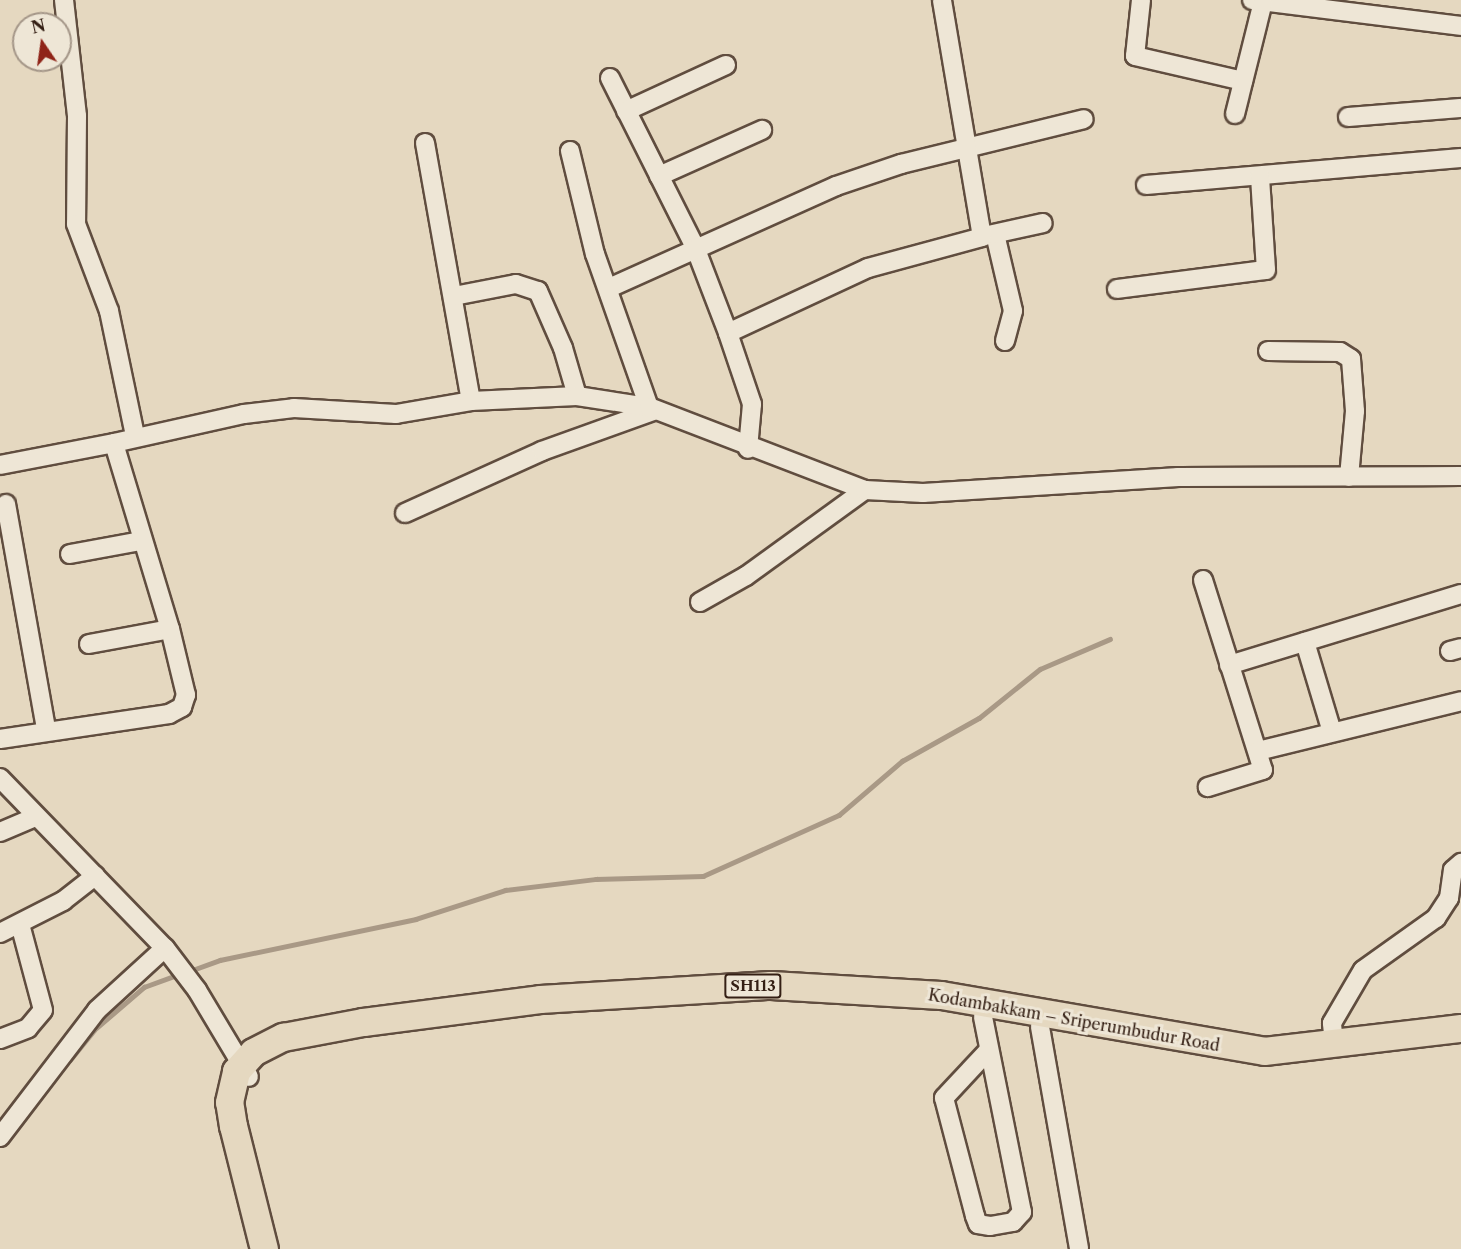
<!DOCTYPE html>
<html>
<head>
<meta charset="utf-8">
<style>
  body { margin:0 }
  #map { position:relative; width:1461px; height:1249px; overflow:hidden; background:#e5d8c0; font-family:"Libre Caslon Text",serif }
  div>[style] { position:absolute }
  .stream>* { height:4.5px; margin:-2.25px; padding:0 2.25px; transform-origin:2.25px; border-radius:2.25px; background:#a99986 }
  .roads { filter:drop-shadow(2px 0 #604d3f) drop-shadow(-2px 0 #604d3f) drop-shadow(0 2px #604d3f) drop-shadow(0 -2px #604d3f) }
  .street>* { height:18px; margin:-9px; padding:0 9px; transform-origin:9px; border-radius:9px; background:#eee6d6 }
  .primary>* { height:27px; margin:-13.5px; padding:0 13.5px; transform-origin:13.5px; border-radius:13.5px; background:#e5d8c0 }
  span { translate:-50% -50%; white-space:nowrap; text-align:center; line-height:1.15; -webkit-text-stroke:6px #eee6d6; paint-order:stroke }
  .shield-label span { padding:2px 4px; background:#eee6d6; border:2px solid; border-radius:4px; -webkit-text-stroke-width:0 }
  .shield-label { font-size:15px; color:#341f14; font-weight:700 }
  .street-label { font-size:16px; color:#341f14 }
  .north { position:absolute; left:12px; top:12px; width:60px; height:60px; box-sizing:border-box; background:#eee6d6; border:2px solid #a49688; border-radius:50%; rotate:347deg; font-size:16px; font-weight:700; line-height:24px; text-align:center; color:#341f14 }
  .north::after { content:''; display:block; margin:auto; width:21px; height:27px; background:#8f2418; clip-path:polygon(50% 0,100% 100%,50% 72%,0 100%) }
</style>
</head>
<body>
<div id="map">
  <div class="stream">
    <i style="left:187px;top:972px;width:35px;rotate:-20deg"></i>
    <i style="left:220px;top:960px;width:200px;rotate:-11.8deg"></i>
    <i style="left:416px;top:919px;width:94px;rotate:-18deg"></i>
    <i style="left:505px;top:890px;width:92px;rotate:-6.9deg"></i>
    <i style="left:596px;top:879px;width:107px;rotate:-1.6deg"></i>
    <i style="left:703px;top:876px;width:149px;rotate:-24.2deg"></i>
    <i style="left:839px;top:815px;width:83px;rotate:-40.6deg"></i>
    <i style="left:902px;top:761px;width:88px;rotate:-29.2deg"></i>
    <i style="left:979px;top:718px;width:78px;rotate:-38.8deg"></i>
    <i style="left:1040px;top:669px;width:76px;rotate:-23.2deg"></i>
    <i style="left:70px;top:1060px;width:38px;rotate:-51deg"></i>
    <i style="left:94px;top:1030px;width:66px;rotate:-40.7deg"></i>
    <i style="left:144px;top:987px;width:37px;rotate:-20deg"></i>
  </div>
  <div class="roads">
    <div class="street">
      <i style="left:64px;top:0;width:117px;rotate:83.6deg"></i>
      <i style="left:77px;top:116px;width:108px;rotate:90.5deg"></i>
      <i style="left:76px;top:224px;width:93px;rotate:69.2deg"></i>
      <i style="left:109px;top:311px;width:127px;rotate:78.2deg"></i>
      <i style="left:1141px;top:0;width:56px;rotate:96.1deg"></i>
      <i style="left:1135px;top:56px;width:111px;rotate:13deg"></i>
      <i style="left:1252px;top:0;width:211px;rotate:7.1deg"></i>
      <i style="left:610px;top:78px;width:189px;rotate:63.3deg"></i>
      <i style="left:695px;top:247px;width:92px;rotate:69deg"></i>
      <i style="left:728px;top:333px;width:75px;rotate:71.3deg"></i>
      <i style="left:752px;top:404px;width:45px;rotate:95.1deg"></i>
      <i style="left:626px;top:111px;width:110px;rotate:-24.7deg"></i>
      <i style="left:1235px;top:114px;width:115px;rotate:-76deg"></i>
      <i style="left:1348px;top:117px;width:113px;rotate:-4.6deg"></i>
      <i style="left:425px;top:143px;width:262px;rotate:79.9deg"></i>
      <i style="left:570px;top:151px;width:106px;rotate:76.4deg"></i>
      <i style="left:595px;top:254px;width:162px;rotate:70.6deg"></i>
      <i style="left:659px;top:176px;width:113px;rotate:-24.1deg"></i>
      <i style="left:1146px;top:185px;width:316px;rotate:-4.9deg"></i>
      <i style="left:995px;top:234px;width:79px;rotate:76.8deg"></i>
      <i style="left:1013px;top:311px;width:31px;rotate:105deg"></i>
      <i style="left:984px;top:236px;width:60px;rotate:-12.4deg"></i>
      <i style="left:609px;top:288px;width:249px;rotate:-24.2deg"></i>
      <i style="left:836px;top:186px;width:69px;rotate:-18.7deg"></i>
      <i style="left:901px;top:164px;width:188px;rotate:-13.8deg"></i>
      <i style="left:1117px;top:289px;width:150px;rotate:-7.3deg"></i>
      <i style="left:1266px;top:270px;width:94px;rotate:-93.7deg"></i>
      <i style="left:454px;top:296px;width:63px;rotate:-11deg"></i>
      <i style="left:516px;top:284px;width:23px;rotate:18deg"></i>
      <i style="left:538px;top:291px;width:62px;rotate:66.3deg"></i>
      <i style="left:563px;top:348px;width:50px;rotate:73.7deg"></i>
      <i style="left:728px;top:333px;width:154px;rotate:-24.9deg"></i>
      <i style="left:868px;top:268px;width:118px;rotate:-15.2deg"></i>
      <i style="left:982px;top:237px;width:240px;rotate:-99.6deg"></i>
      <i style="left:1268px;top:351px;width:72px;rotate:0.8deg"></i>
      <i style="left:1340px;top:352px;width:13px;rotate:32deg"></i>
      <i style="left:1351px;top:359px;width:52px;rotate:85.6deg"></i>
      <i style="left:1355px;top:411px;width:66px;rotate:95.2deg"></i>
      <i style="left:0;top:465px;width:116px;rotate:-10.9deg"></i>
      <i style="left:6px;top:504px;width:229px;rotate:79.9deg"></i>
      <i style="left:405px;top:513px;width:150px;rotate:-24.3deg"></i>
      <i style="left:542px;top:451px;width:118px;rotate:-19.8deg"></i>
      <i style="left:70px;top:554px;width:72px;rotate:-10.4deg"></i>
      <i style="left:1203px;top:580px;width:199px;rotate:72.5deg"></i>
      <i style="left:1263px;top:770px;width:58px;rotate:162.8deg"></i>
      <i style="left:700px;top:602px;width:53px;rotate:-29.5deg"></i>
      <i style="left:746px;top:576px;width:147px;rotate:-35.9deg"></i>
      <i style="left:1305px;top:642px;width:94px;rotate:73.3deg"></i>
      <i style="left:89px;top:644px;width:82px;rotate:-10.5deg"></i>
      <i style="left:1450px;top:651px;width:11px;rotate:-15deg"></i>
      <i style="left:1229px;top:665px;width:243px;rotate:-17deg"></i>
      <i style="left:0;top:739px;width:171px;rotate:-8.4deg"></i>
      <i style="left:169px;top:714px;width:15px;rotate:-28deg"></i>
      <i style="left:182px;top:707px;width:13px;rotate:-72deg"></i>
      <i style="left:186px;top:695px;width:68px;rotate:-103.6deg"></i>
      <i style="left:170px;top:629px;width:194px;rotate:-106.8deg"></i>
      <i style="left:114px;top:443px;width:133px;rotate:-12.6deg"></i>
      <i style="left:244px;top:414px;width:50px;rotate:-6.8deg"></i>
      <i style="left:294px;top:408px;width:102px;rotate:3.4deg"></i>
      <i style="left:396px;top:414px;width:76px;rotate:-9.8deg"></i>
      <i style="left:471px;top:401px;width:106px;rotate:-2.7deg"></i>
      <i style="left:577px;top:396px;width:73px;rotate:8.7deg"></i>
      <i style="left:649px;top:407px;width:231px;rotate:21deg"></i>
      <i style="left:865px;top:490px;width:58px;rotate:3deg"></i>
      <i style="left:923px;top:493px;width:256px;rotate:-3.6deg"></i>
      <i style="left:1178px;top:477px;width:283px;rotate:-0.2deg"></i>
      <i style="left:1258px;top:751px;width:209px;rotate:-13.8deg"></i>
      <i style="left:0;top:778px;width:237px;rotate:45.9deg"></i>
      <i style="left:165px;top:948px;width:53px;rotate:52.7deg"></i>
      <i style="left:197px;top:990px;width:101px;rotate:59.1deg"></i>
      <i style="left:0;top:832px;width:39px;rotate:-23deg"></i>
      <i style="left:0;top:933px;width:71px;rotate:-26.9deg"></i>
      <i style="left:63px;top:901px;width:41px;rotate:-38deg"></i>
      <i style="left:983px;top:1017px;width:199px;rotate:78.7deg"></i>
      <i style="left:1022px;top:1212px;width:13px;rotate:132deg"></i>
      <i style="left:1013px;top:1222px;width:23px;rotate:170deg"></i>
      <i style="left:990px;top:1226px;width:12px;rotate:-171deg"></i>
      <i style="left:978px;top:1224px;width:9px;rotate:-111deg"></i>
      <i style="left:975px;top:1216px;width:122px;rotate:-104.7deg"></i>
      <i style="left:944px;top:1098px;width:62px;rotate:-47deg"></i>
      <i style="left:1040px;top:1027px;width:225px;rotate:80deg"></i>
      <i style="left:0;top:1039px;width:30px;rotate:-21deg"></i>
      <i style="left:28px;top:1028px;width:23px;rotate:-50deg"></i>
      <i style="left:43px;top:1010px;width:89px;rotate:-105deg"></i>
      <i style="left:1334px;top:1043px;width:20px;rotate:-96deg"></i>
      <i style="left:1332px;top:1023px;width:61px;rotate:-59.7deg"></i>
      <i style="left:1363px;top:970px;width:90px;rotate:-35.5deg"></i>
      <i style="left:1436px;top:918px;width:24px;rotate:-57deg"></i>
      <i style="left:1449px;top:898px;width:28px;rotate:-82deg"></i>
      <i style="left:1453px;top:870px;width:11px;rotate:-41deg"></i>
      <i style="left:0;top:1137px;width:160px;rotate:-52.6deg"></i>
      <i style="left:97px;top:1010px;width:92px;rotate:-42.4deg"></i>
    </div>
    <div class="primary">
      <i style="left:264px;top:1249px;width:127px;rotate:-104.1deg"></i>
      <i style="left:233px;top:1126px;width:24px;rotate:-99deg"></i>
      <i style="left:229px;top:1102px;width:32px;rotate:-77deg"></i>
      <i style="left:236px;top:1071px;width:25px;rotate:-48deg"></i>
      <i style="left:253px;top:1052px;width:34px;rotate:-27deg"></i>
      <i style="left:283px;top:1037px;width:81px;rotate:-10.6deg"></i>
      <i style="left:363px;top:1022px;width:178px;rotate:-7.4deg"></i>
      <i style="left:540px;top:999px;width:231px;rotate:-3.5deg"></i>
      <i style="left:771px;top:985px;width:170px;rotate:3.4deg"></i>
      <i style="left:941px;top:995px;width:328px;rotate:9.8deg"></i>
      <i style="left:1264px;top:1051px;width:198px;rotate:-6.7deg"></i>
    </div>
  </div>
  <div class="shield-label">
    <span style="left:753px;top:986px">SH113</span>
  </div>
  <div class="street-label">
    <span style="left:1074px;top:1020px;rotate:10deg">Kodambakkam – Sriperumbudur Road</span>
  </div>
  <div class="north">N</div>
</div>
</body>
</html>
